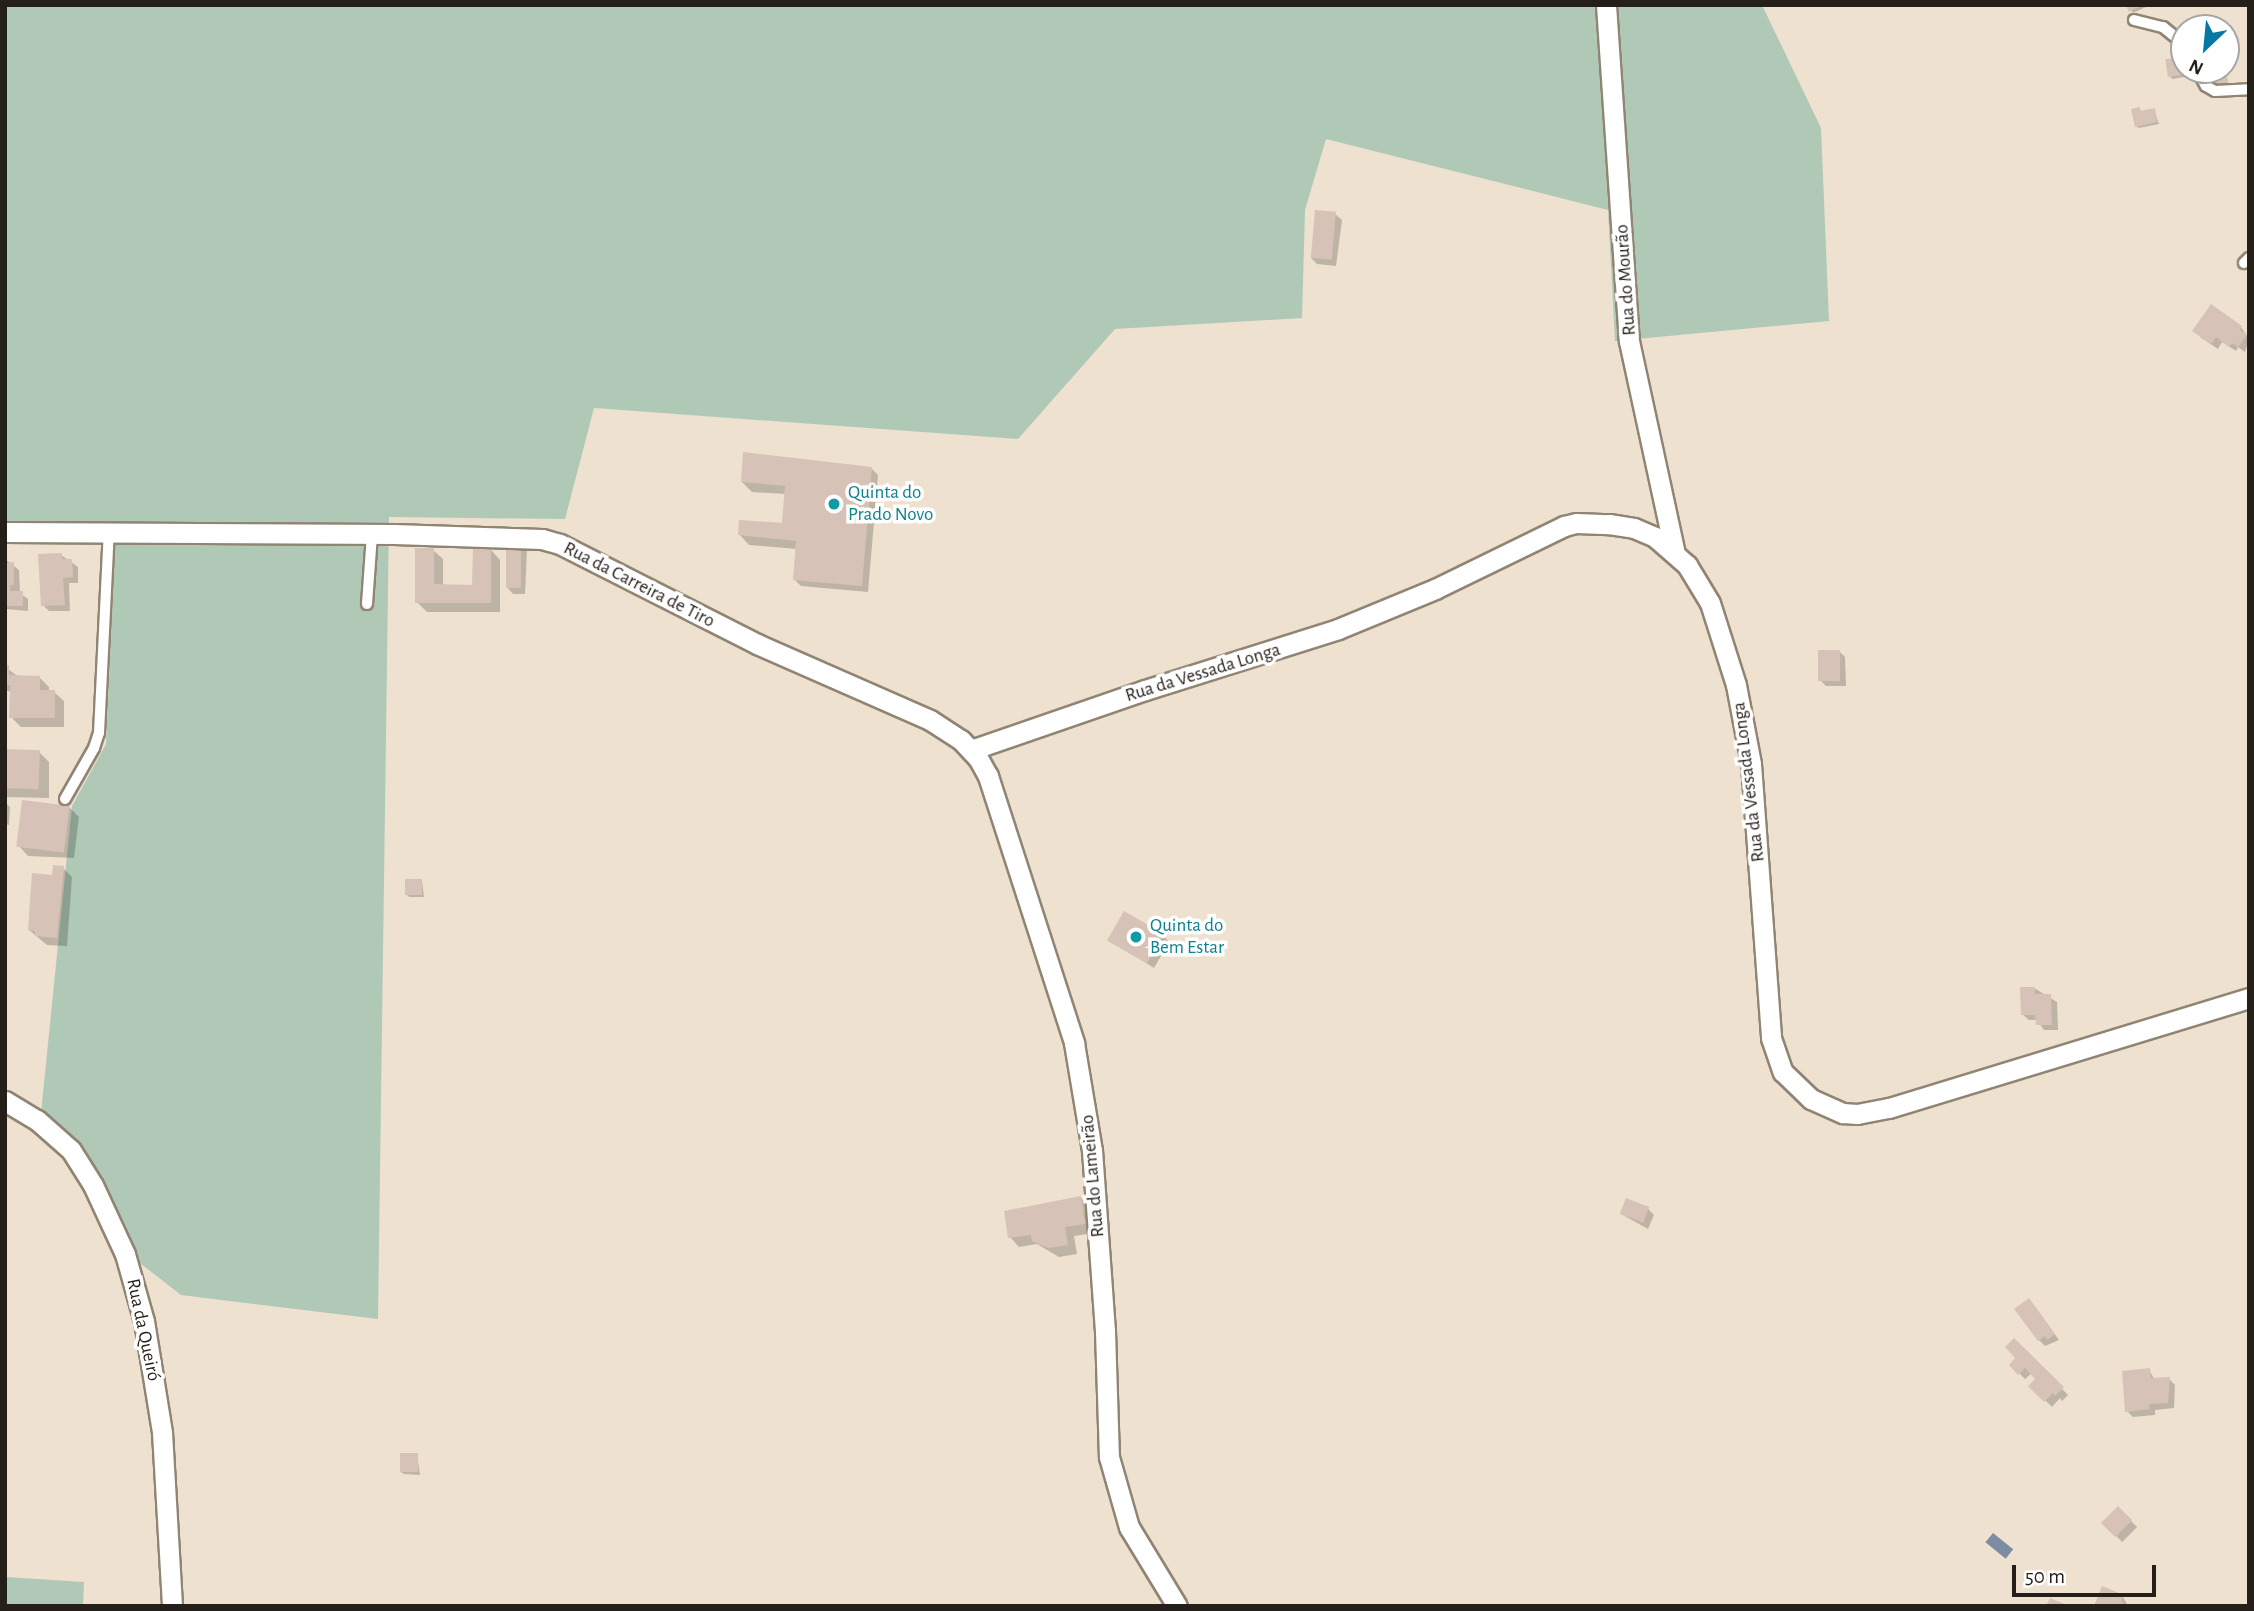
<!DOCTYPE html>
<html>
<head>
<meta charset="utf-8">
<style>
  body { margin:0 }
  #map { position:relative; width:2254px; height:1611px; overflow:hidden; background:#eee1cf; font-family:"Alegreya Sans",sans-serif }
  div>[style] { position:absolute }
  .green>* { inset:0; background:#b0c9b7 }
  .water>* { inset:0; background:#7d8ca4; transform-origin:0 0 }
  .shadow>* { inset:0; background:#0003; transform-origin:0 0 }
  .building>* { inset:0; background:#d6c2b6; transform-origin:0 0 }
  .roads { filter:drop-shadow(2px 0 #908473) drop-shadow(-2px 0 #908473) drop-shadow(0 2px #908473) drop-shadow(0 -2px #908473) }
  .service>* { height:10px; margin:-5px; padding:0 5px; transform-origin:5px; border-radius:5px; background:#fff }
  .minor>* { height:19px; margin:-9.5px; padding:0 9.5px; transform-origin:9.5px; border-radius:9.5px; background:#fff }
  .dots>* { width:19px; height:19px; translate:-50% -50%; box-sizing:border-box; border:4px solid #fff; border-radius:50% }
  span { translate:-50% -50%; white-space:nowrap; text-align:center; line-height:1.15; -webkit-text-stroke:7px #fff; paint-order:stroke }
  .street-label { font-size:19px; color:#241f19 }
  .culture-label { font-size:19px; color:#0d838f }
  .left { translate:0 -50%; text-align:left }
  .frame { position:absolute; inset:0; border:7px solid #241f19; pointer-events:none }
  .north { position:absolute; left:2170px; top:14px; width:70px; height:70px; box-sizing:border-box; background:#fff; border:2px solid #a7a5a3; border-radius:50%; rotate:206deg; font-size:19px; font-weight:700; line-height:28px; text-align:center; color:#241f19 }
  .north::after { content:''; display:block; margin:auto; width:24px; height:32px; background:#0678a1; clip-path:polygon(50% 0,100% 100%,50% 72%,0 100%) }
  .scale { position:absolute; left:2012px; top:1565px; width:144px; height:32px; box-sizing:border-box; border:4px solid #241f19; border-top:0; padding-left:9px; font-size:21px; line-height:24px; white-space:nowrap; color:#241f19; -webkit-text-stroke:5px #fff; paint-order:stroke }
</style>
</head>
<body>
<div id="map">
  <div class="green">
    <i style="clip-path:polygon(5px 5px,1762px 5px,1821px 128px,1829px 321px,1615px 341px,1608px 210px,1326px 139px,1305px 210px,1302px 318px,1115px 329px,1018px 439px,594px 408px,565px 519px,389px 517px,378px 1319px,181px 1295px,127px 1253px,78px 1143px,41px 1113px,72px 806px,106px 744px,116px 524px,5px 522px)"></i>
    <i style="clip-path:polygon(5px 1577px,84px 1582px,83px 1606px,5px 1606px)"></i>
  </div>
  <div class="water">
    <i style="left:1993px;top:1533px;width:26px;height:12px;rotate:39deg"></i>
  </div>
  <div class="shadow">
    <i style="clip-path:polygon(2128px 5px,2145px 5px,2146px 7px,2133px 13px)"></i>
    <i style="clip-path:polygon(2179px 59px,2184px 77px,2172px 79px,2170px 76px)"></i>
    <i style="clip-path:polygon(2139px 109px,2142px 112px,2154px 110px,2159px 124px,2139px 128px,2136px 126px)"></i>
    <i style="clip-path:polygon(1335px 214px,1342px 220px,1336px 266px,1317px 264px,1311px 258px)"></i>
    <i style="clip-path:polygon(2241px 327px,2249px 339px,2245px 352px,2238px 347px,2236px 351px,2222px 342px,2218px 349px,2200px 337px)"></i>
    <i style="clip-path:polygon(745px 453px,871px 468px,878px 475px,868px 592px,801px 586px,795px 580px,797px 549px,749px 545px,740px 535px,783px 525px,786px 494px,752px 492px,742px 482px)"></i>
    <i style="clip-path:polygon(521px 544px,527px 550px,525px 594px,513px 594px,507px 587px)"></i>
    <i style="clip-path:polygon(433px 550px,443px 559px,443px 586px,474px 586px,491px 550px,500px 560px,500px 612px,427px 612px,417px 602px)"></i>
    <i style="clip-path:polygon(61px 555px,78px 567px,78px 583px,69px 583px,70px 611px,49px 611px,43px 605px)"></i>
    <i style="clip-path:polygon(5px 559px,19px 570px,20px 593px,28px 599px,28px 611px,5px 609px)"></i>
    <i style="clip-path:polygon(1839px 651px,1845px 657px,1846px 686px,1826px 686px,1820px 680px)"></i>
    <i style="clip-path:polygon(5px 667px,19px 677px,39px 677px,49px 687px,49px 692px,54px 692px,64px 701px,64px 727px,21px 727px,11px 717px,11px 692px,5px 690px)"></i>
    <i style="clip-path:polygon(5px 751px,39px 752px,49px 762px,49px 798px,5px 797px)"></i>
    <i style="clip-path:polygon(5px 802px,10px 807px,9px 825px,5px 824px)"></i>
    <i style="clip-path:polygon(69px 807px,79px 817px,74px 858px,28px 856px,19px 846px)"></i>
    <i style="clip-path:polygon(63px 868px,72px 877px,67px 946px,47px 945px,29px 930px,53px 877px)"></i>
    <i style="clip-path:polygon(422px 881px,424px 897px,409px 897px,406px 894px)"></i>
    <i style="clip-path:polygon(1163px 935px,1169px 942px,1154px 968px,1110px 940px)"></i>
    <i style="clip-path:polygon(2034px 988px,2057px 1002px,2058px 1030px,2044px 1030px,2037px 1020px,2029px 1020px,2022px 1014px)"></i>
    <i style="clip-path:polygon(1081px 1198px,1090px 1208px,1094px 1233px,1074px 1236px,1077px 1254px,1059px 1257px,1037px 1244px,1019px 1247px,1010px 1237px)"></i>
    <i style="clip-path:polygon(1648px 1209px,1654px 1215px,1648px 1229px,1621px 1214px)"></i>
    <i style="clip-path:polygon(2035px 1307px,2059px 1340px,2045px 1346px,2039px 1340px)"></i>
    <i style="clip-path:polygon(2014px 1341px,2068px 1395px,2062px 1401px,2060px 1398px,2052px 1407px,2031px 1386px,2038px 1378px,2032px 1373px,2025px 1379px,2011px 1365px,2018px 1358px)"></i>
    <i style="clip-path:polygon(2149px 1370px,2155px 1380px,2169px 1379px,2175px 1385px,2174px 1408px,2155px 1410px,2155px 1415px,2133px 1417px,2127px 1411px)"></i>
    <i style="clip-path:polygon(417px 1455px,420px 1475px,404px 1474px,401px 1472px)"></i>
    <i style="left:2118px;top:1508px;width:27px;height:21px;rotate:45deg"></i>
    <i style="clip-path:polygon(2123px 1597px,2128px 1606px,2096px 1606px)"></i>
  </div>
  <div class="building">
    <i style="clip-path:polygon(2126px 5px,2143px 5px,2129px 12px)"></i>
    <i style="left:2180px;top:57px;width:18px;height:15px;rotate:81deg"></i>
    <i style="clip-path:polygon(2211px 70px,2226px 70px,2229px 88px,2213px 86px)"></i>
    <i style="clip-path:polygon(2140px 107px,2140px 111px,2155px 108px,2157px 122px,2135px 127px,2131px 109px)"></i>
    <i style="left:1315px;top:210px;width:21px;height:48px;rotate:5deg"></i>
    <i style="clip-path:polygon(2211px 304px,2242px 326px,2240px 330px,2247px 335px,2238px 347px,2232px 343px,2229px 347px,2216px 337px,2211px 344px,2192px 331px)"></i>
    <i style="clip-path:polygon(743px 452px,872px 467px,862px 586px,793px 580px,796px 541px,738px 535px,739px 520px,782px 523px,785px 486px,741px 482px)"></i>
    <i style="left:506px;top:542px;width:15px;height:46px"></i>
    <i style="clip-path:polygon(415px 548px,434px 548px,434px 584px,472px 585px,473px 548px,491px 548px,491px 603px,415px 603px)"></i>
    <i style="clip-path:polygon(62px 553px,62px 559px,72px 559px,73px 577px,63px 578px,65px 605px,41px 606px,38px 554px)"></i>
    <i style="clip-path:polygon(14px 562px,14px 585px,10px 585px,10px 591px,23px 591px,23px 606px,5px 606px,5px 563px)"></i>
    <i style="left:1818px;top:650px;width:22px;height:31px"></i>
    <i style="clip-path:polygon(5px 665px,9px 665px,9px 675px,40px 676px,40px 690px,55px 690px,55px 718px,9px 718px,10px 685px,5px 685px)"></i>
    <i style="left:5px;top:749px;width:35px;height:39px;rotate:2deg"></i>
    <i style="left:22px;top:800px;width:48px;height:47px;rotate:7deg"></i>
    <i style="clip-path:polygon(53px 865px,64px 866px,57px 938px,35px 936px,35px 931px,28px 930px,32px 873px,52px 875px)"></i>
    <i style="left:405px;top:879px;width:17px;height:16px"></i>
    <i style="left:1124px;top:911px;width:46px;height:34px;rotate:30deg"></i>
    <i style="clip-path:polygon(2020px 987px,2035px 987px,2035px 994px,2051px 994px,2052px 1025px,2036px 1025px,2035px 1015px,2021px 1015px)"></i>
    <i style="clip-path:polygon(1081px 1196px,1085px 1224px,1065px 1227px,1068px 1245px,1048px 1248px,1032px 1241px,1031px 1235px,1008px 1238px,1004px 1211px)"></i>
    <i style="left:1626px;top:1198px;width:25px;height:17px;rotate:21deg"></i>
    <i style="clip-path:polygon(2029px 1298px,2055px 1334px,2047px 1340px,2045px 1336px,2038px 1341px,2014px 1309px)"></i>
    <i style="clip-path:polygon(2014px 1338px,2064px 1387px,2055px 1396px,2053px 1393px,2044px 1402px,2028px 1386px,2035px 1379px,2025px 1368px,2018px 1375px,2009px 1365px,2015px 1358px,2005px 1347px)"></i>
    <i style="clip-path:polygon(2150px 1368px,2151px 1378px,2170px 1377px,2168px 1403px,2149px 1404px,2150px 1409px,2125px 1412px,2122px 1371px)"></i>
    <i style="left:400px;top:1453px;width:18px;height:19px"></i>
    <i style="left:2118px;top:1506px;width:20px;height:24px;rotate:45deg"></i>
    <i style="clip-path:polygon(2102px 1586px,2124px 1595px,2121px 1602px,2129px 1606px,2094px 1606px)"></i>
    <i style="clip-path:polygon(2050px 1598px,2069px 1606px,2046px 1606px)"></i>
  </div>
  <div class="roads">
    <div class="service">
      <i style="left:2134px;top:20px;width:30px;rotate:14deg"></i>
      <i style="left:2163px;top:27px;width:27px;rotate:39deg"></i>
      <i style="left:2197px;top:70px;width:18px;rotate:61deg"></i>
      <i style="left:2206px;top:86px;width:10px;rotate:29deg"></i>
      <i style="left:2215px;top:91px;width:34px;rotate:-3deg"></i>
      <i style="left:2244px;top:263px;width:7px;rotate:-45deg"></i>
      <i style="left:367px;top:604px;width:70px;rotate:-85.9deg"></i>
      <i style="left:65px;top:799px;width:59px;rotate:-60.4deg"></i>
      <i style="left:94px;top:748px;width:16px;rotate:-72deg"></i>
      <i style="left:99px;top:733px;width:201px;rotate:-87.2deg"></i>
    </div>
    <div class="minor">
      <i style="left:1606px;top:5px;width:337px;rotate:86.1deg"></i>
      <i style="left:1629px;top:341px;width:214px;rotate:77.8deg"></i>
      <i style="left:5px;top:532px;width:389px;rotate:0.3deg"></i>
      <i style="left:394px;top:534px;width:148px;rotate:1.9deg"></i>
      <i style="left:542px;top:539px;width:19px;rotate:16deg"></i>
      <i style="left:560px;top:544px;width:221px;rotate:26.9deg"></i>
      <i style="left:757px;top:644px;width:189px;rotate:23.7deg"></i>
      <i style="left:930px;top:720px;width:37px;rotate:33deg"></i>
      <i style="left:961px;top:740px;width:25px;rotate:47deg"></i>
      <i style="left:978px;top:758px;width:21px;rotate:61deg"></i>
      <i style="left:988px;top:776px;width:281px;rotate:72.1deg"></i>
      <i style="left:1074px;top:1043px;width:109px;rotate:80.5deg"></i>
      <i style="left:1092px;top:1150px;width:181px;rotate:85.9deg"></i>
      <i style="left:1105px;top:1331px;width:126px;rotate:88.2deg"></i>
      <i style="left:1109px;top:1457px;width:73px;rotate:74.1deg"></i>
      <i style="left:1129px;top:1527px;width:92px;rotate:58.7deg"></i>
      <i style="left:971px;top:750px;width:184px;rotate:-19deg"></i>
      <i style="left:1145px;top:690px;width:202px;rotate:-17.5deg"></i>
      <i style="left:1338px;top:629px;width:105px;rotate:-22.4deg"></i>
      <i style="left:1435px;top:589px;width:144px;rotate:-26deg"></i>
      <i style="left:1564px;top:526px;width:12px;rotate:-14deg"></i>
      <i style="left:1576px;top:523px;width:33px;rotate:2deg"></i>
      <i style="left:1609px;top:524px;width:25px;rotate:9deg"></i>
      <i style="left:1634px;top:528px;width:23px;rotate:23deg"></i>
      <i style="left:1655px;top:537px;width:43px;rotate:41.2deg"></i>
      <i style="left:1687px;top:565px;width:44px;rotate:58.8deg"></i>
      <i style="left:1710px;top:603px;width:86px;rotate:72.4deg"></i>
      <i style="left:1736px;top:685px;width:80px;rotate:79.2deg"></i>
      <i style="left:1751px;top:764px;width:275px;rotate:85.8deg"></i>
      <i style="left:1771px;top:1038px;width:36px;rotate:71deg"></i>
      <i style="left:1783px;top:1072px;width:39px;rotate:44deg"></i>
      <i style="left:1811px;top:1099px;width:35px;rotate:24deg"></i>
      <i style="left:1843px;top:1113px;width:14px;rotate:4deg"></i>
      <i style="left:1857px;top:1114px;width:33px;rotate:-11deg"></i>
      <i style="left:1889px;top:1108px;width:376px;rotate:-17deg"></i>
      <i style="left:5px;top:1101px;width:37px;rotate:31deg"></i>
      <i style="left:37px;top:1120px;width:45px;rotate:41.4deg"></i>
      <i style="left:71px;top:1150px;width:41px;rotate:57.8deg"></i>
      <i style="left:93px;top:1185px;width:76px;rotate:65.1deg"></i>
      <i style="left:125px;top:1254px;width:70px;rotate:74.2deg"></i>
      <i style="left:144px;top:1321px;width:112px;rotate:80.8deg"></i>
      <i style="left:162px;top:1432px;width:174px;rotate:86.7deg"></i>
    </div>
  </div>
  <div class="dots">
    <i style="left:834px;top:504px;background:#0f9aa8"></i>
    <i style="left:1136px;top:937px;background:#0f9aa8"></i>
  </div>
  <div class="street-label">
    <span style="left:1626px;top:280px;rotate:-94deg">Rua do Mourão</span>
    <span style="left:639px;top:585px;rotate:27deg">Rua da Carreira de Tiro</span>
    <span style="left:1203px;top:673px;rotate:-17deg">Rua da Vessada Longa</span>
    <span style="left:1749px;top:782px;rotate:-97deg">Rua da Vessada Longa</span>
    <span style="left:1093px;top:1176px;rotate:-95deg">Rua do Lameirão</span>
    <span style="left:143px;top:1330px;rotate:78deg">Rua da Queiró</span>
  </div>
  <div class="culture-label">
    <span class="left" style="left:848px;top:504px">Quinta do<br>Prado Novo</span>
    <span class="left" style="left:1150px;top:937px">Quinta do<br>Bem Estar</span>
  </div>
  <div class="frame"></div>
  <div class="north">N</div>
  <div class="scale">50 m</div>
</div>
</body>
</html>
